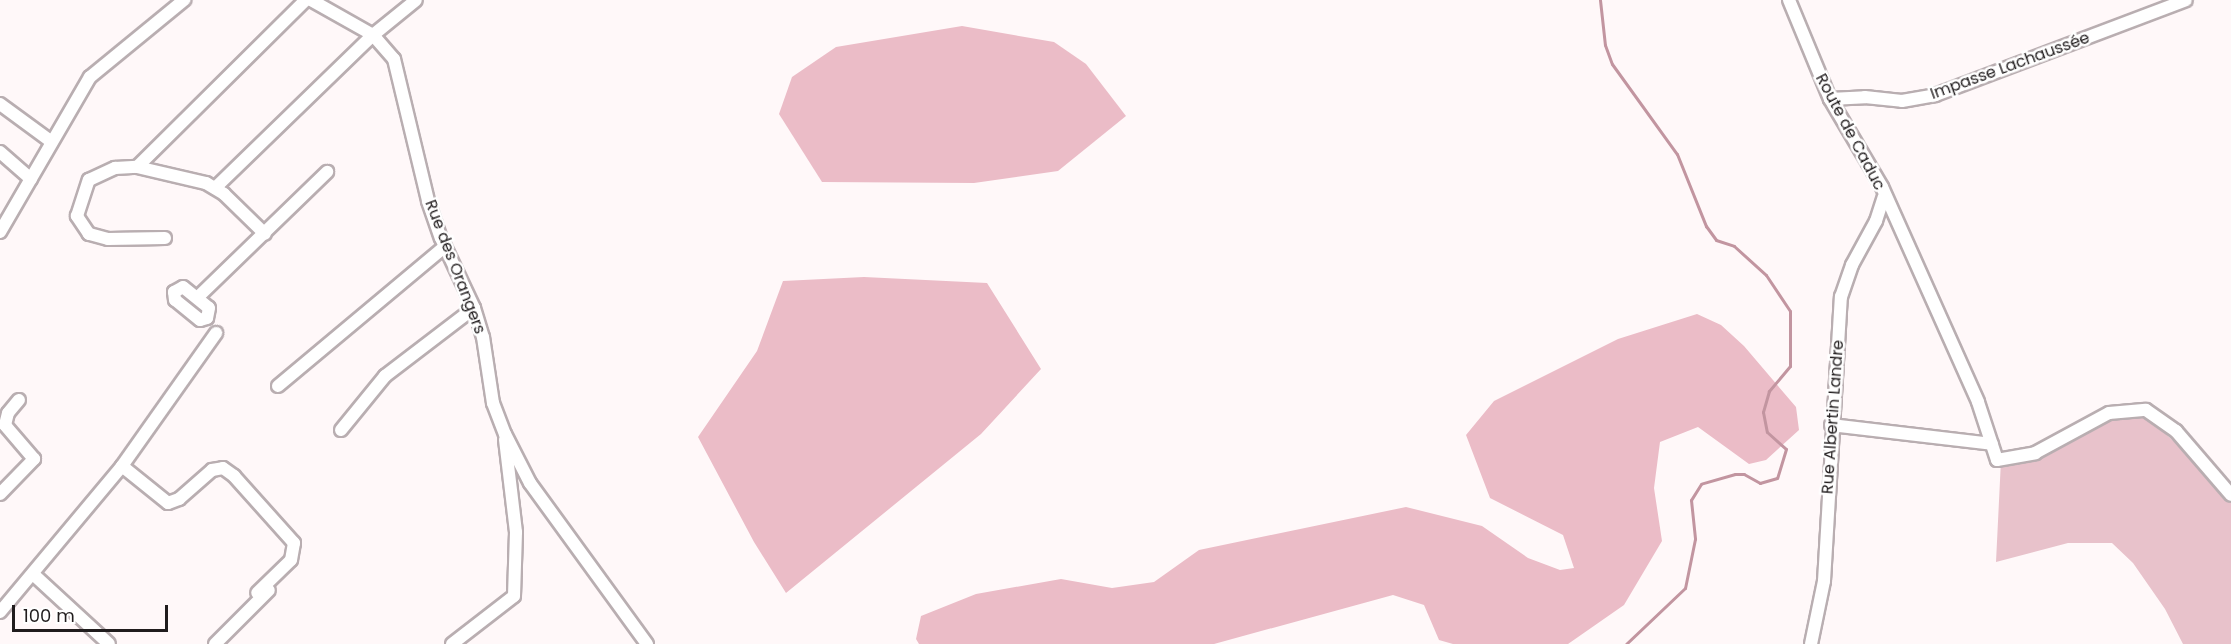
<!DOCTYPE html>
<html>
<head>
<meta charset="utf-8">
<style>
  body { margin:0 }
  #map { position:relative; width:2231px; height:644px; overflow:hidden; background:#fff8f9; font-family:Poppins,sans-serif }
  div>[style] { position:absolute }
  .green>* { inset:0; background:#e8c2cb }
  .forest>* { inset:0; background:#ebbcc7 }
  .stream>* { height:3px; margin:-1.5px; padding:0 1.5px; transform-origin:1.5px; border-radius:1.5px; background:#c295a0 }
  .roads { filter:drop-shadow(2px 0 #b9aeb1) drop-shadow(-2px 0 #b9aeb1) drop-shadow(0 2px #b9aeb1) drop-shadow(0 -2px #b9aeb1) }
  .minor>* { height:12px; margin:-6px; padding:0 6px; transform-origin:6px; border-radius:6px; background:#fff }
  span { translate:-50% -50%; white-space:nowrap; text-align:center; line-height:1.15; -webkit-text-stroke:5px #fff; paint-order:stroke }
  .street-label { font-size:16px; color:#201c1d }
  .scale { position:absolute; left:12px; top:605px; width:156px; height:27px; box-sizing:border-box; border:3px solid #201c1d; border-top:0; padding-left:8px; font-size:18px; line-height:21px; white-space:nowrap; color:#201c1d; -webkit-text-stroke:4px #fff; paint-order:stroke }
</style>
</head>
<body>
<div id="map">
  <div class="green">
    <i style="clip-path:polygon(2144px 414px,2205px 470px,2231px 502px,2231px 644px,2183px 644px,2165px 609px,2133px 563px,2112px 543px,2068px 543px,1996px 562px,2001px 460px,2119px 415px)"></i>
  </div>
  <div class="forest">
    <i style="clip-path:polygon(962px 26px,1054px 42px,1086px 64px,1126px 116px,1058px 171px,974px 183px,822px 182px,779px 114px,792px 77px,836px 47px)"></i>
    <i style="clip-path:polygon(864px 277px,987px 283px,1041px 369px,981px 434px,786px 593px,754px 542px,698px 437px,757px 351px,783px 281px)"></i>
    <i style="clip-path:polygon(1697px 314px,1721px 325px,1744px 346px,1796px 407px,1799px 430px,1766px 460px,1749px 464px,1698px 427px,1660px 442px,1654px 488px,1662px 541px,1624px 605px,1568px 644px,1453px 644px,1439px 640px,1424px 605px,1393px 595px,1214px 644px,919px 644px,916px 639px,921px 616px,976px 594px,1061px 579px,1112px 588px,1154px 582px,1199px 550px,1406px 507px,1482px 526px,1528px 558px,1560px 570px,1574px 568px,1563px 535px,1490px 498px,1466px 435px,1494px 401px,1618px 339px)"></i>
  </div>
  <div class="stream">
    <i style="left:1600px;top:0;width:45px;rotate:83.7deg"></i>
    <i style="left:1605px;top:45px;width:20px;rotate:70deg"></i>
    <i style="left:1612px;top:64px;width:111px;rotate:54.2deg"></i>
    <i style="left:1677px;top:154px;width:78px;rotate:68.1deg"></i>
    <i style="left:1706px;top:226px;width:17px;rotate:54deg"></i>
    <i style="left:1716px;top:240px;width:19px;rotate:18deg"></i>
    <i style="left:1734px;top:246px;width:43px;rotate:42.2deg"></i>
    <i style="left:1766px;top:275px;width:43px;rotate:56.3deg"></i>
    <i style="left:1790px;top:311px;width:55px;rotate:90deg"></i>
    <i style="left:1790px;top:366px;width:33px;rotate:130deg"></i>
    <i style="left:1769px;top:391px;width:22px;rotate:106deg"></i>
    <i style="left:1763px;top:412px;width:20px;rotate:79deg"></i>
    <i style="left:1767px;top:432px;width:25px;rotate:42deg"></i>
    <i style="left:1786px;top:449px;width:30px;rotate:107deg"></i>
    <i style="left:1777px;top:478px;width:18px;rotate:164deg"></i>
    <i style="left:1760px;top:483px;width:18px;rotate:-151deg"></i>
    <i style="left:1744px;top:474px;width:9px;rotate:180deg"></i>
    <i style="left:1735px;top:474px;width:35px;rotate:164deg"></i>
    <i style="left:1701px;top:484px;width:19px;rotate:122deg"></i>
    <i style="left:1691px;top:500px;width:39px;rotate:84deg"></i>
    <i style="left:1695px;top:539px;width:50px;rotate:101.5deg"></i>
    <i style="left:1685px;top:588px;width:81px;rotate:136.5deg"></i>
  </div>
  <div class="roads">
    <div class="minor">
      <i style="left:311px;top:0;width:71px;rotate:29.4deg"></i>
      <i style="left:373px;top:35px;width:32px;rotate:49deg"></i>
      <i style="left:394px;top:59px;width:146px;rotate:76.5deg"></i>
      <i style="left:428px;top:201px;width:39px;rotate:71deg"></i>
      <i style="left:441px;top:238px;width:77px;rotate:64.8deg"></i>
      <i style="left:474px;top:308px;width:30px;rotate:73deg"></i>
      <i style="left:483px;top:337px;width:67px;rotate:81.4deg"></i>
      <i style="left:493px;top:403px;width:33px;rotate:69deg"></i>
      <i style="left:505px;top:434px;width:55px;rotate:63deg"></i>
      <i style="left:530px;top:483px;width:199px;rotate:54deg"></i>
      <i style="left:1789px;top:0;width:107px;rotate:67.5deg"></i>
      <i style="left:1830px;top:99px;width:102px;rotate:59.4deg"></i>
      <i style="left:1882px;top:187px;width:235px;rotate:65.9deg"></i>
      <i style="left:1978px;top:402px;width:61px;rotate:71.9deg"></i>
      <i style="left:1997px;top:460px;width:39px;rotate:-10deg"></i>
      <i style="left:2035px;top:453px;width:84px;rotate:-28.4deg"></i>
      <i style="left:2109px;top:413px;width:37px;rotate:-5deg"></i>
      <i style="left:2146px;top:410px;width:37px;rotate:35deg"></i>
      <i style="left:2176px;top:431px;width:84px;rotate:49.3deg"></i>
      <i style="left:1830px;top:99px;width:35px;rotate:-3deg"></i>
      <i style="left:1865px;top:97px;width:37px;rotate:6deg"></i>
      <i style="left:1902px;top:101px;width:34px;rotate:-10deg"></i>
      <i style="left:1935px;top:95px;width:268px;rotate:-20.7deg"></i>
      <i style="left:0;top:104px;width:64px;rotate:36.2deg"></i>
      <i style="left:0;top:152px;width:41px;rotate:41.1deg"></i>
      <i style="left:137px;top:167px;width:238px;rotate:-44.7deg"></i>
      <i style="left:215px;top:188px;width:220px;rotate:-44.1deg"></i>
      <i style="left:373px;top:35px;width:55px;rotate:-39.1deg"></i>
      <i style="left:0;top:232px;width:179px;rotate:-59.9deg"></i>
      <i style="left:90px;top:77px;width:122px;rotate:-39.3deg"></i>
      <i style="left:165px;top:238px;width:57px;rotate:179deg"></i>
      <i style="left:108px;top:239px;width:20px;rotate:-165deg"></i>
      <i style="left:89px;top:234px;width:22px;rotate:-124deg"></i>
      <i style="left:77px;top:216px;width:38px;rotate:-72deg"></i>
      <i style="left:89px;top:180px;width:29px;rotate:-25deg"></i>
      <i style="left:115px;top:168px;width:22px;rotate:-3deg"></i>
      <i style="left:137px;top:167px;width:71px;rotate:13.1deg"></i>
      <i style="left:206px;top:183px;width:21px;rotate:31deg"></i>
      <i style="left:224px;top:194px;width:57px;rotate:44.3deg"></i>
      <i style="left:183px;top:287px;width:33px;rotate:39deg"></i>
      <i style="left:209px;top:308px;width:10px;rotate:101deg"></i>
      <i style="left:207px;top:318px;width:7px;rotate:164deg"></i>
      <i style="left:200px;top:320px;width:32px;rotate:-141deg"></i>
      <i style="left:175px;top:300px;width:8px;rotate:-97deg"></i>
      <i style="left:174px;top:292px;width:10px;rotate:-29deg"></i>
      <i style="left:198px;top:297px;width:180px;rotate:-44.1deg"></i>
      <i style="left:278px;top:386px;width:217px;rotate:-39.9deg"></i>
      <i style="left:1831px;top:425px;width:162px;rotate:6.7deg"></i>
      <i style="left:341px;top:430px;width:70px;rotate:-50.8deg"></i>
      <i style="left:385px;top:376px;width:112px;rotate:-37.4deg"></i>
      <i style="left:122px;top:466px;width:59px;rotate:38.8deg"></i>
      <i style="left:168px;top:503px;width:12px;rotate:-20deg"></i>
      <i style="left:179px;top:499px;width:44px;rotate:-41.3deg"></i>
      <i style="left:212px;top:470px;width:11px;rotate:-10deg"></i>
      <i style="left:223px;top:468px;width:14px;rotate:36deg"></i>
      <i style="left:234px;top:476px;width:90px;rotate:48.2deg"></i>
      <i style="left:294px;top:543px;width:17px;rotate:100deg"></i>
      <i style="left:291px;top:560px;width:47px;rotate:135.9deg"></i>
      <i style="left:0;top:494px;width:49px;rotate:-45.8deg"></i>
      <i style="left:34px;top:459px;width:45px;rotate:-130.5deg"></i>
      <i style="left:5px;top:425px;width:12px;rotate:-76deg"></i>
      <i style="left:8px;top:413px;width:17px;rotate:-50deg"></i>
      <i style="left:33px;top:574px;width:103px;rotate:42.6deg"></i>
      <i style="left:0;top:612px;width:190px;rotate:-50.1deg"></i>
      <i style="left:122px;top:466px;width:163px;rotate:-54.7deg"></i>
      <i style="left:215px;top:644px;width:76px;rotate:-45deg"></i>
      <i style="left:452px;top:644px;width:78px;rotate:-37.7deg"></i>
      <i style="left:514px;top:596px;width:64px;rotate:-88.2deg"></i>
      <i style="left:516px;top:532px;width:93px;rotate:-96.8deg"></i>
      <i style="left:1811px;top:644px;width:64px;rotate:-78.3deg"></i>
      <i style="left:1824px;top:581px;width:285px;rotate:-86.6deg"></i>
      <i style="left:1841px;top:297px;width:34px;rotate:-71deg"></i>
      <i style="left:1852px;top:265px;width:50px;rotate:-61.4deg"></i>
      <i style="left:1876px;top:221px;width:25px;rotate:-72deg"></i>
    </div>
  </div>
  <div class="street-label">
    <span style="left:2010px;top:66px;rotate:-20deg">Impasse Lachaussée</span>
    <span style="left:1850px;top:132px;rotate:62deg">Route de Caduc</span>
    <span style="left:455px;top:267px;rotate:69deg">Rue des Orangers</span>
    <span style="left:1833px;top:417px;rotate:-86deg">Rue Albertin Landre</span>
  </div>
  <div class="scale">100 m</div>
</div>
</body>
</html>
